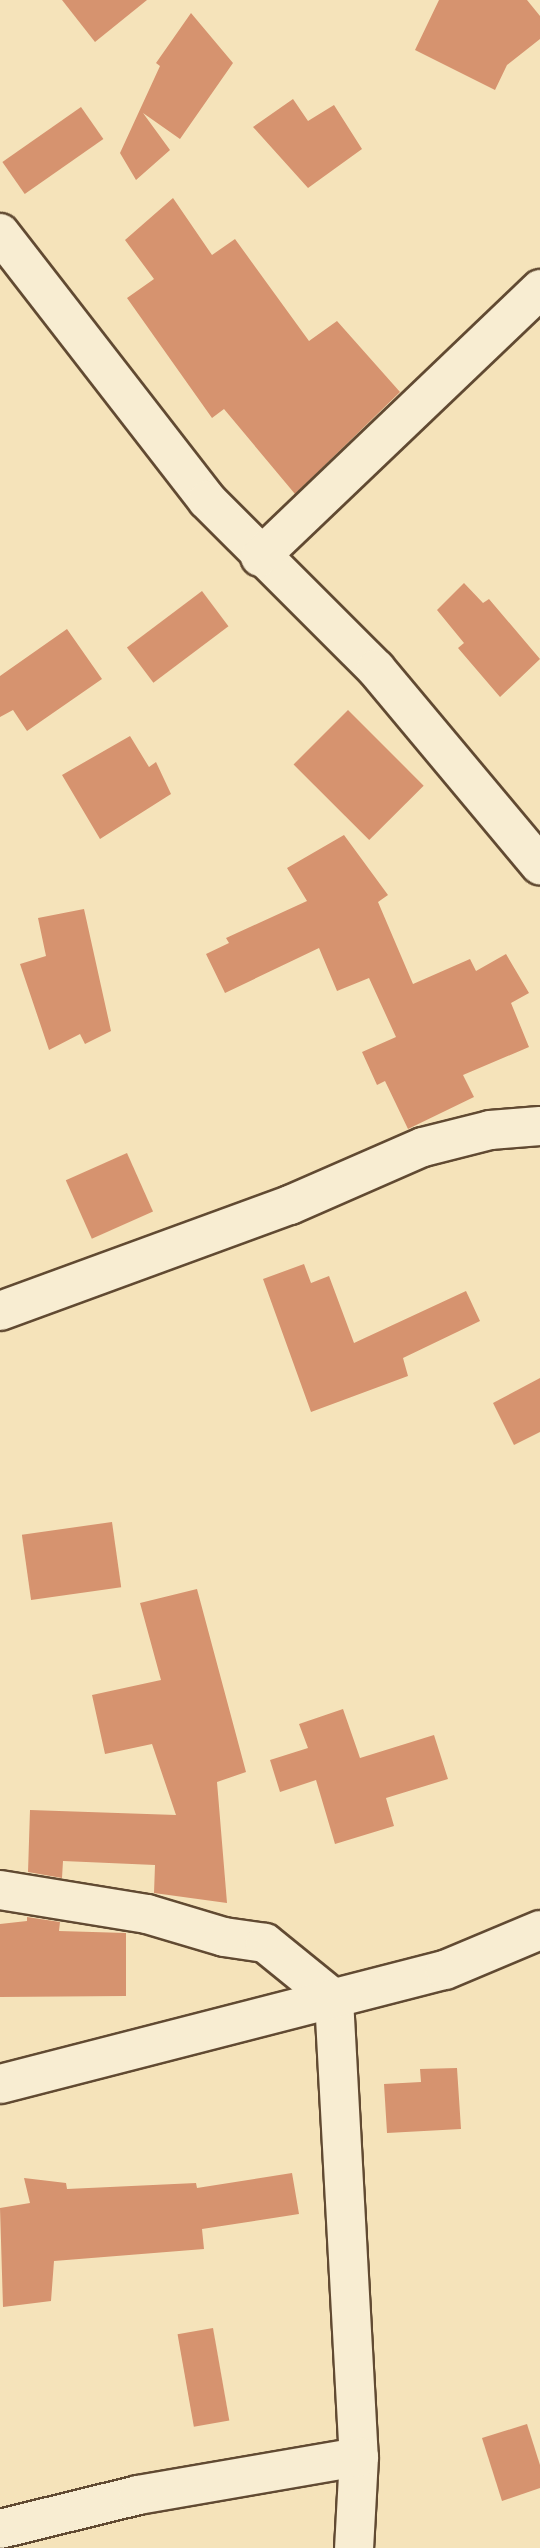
<!DOCTYPE html>
<html>
<head>
<meta charset="utf-8">
<style>
  body { margin:0 }
  #map { position:relative; width:540px; height:2548px; overflow:hidden; background:#f5e3ba; font-family:"IM FELL Great Primer",serif }
  div>[style] { position:absolute }
  .building>* { inset:0; background:#d6936f; transform-origin:0 0 }
  .roads { filter:drop-shadow(2px 0 #614a32) drop-shadow(-2px 0 #614a32) drop-shadow(0 2px #614a32) drop-shadow(0 -2px #614a32) }
  .street>* { height:38px; margin:-19px; padding:0 19px; transform-origin:19px; border-radius:19px; background:#f8edd2 }
  .secondary>* { height:38px; margin:-19px; padding:0 19px; transform-origin:19px; border-radius:19px; background:#f8edd2 }
  span { translate:-50% -50%; white-space:nowrap; text-align:center; line-height:1.15; -webkit-text-stroke:6px #f8edd2; paint-order:stroke }
</style>
</head>
<body>
<div id="map">
  <div class="building">
    <i style="clip-path:polygon(62px 0,147px 0,95px 42px)"></i>
    <i style="clip-path:polygon(439px 0,527px 0,540px 16px,540px 39px,507px 65px,495px 90px,415px 50px)"></i>
    <i style="clip-path:polygon(191px 13px,233px 63px,180px 139px,143px 113px,170px 150px,136px 180px,120px 153px,160px 66px,156px 63px)"></i>
    <i style="clip-path:polygon(293px 99px,308px 121px,334px 105px,362px 149px,308px 188px,253px 127px)"></i>
    <i style="left:81px;top:107px;width:39px;height:96px;rotate:55deg"></i>
    <i style="clip-path:polygon(173px 198px,212px 255px,235px 239px,309px 341px,337px 321px,400px 392px,295px 494px,224px 409px,212px 418px,127px 298px,154px 279px,125px 240px)"></i>
    <i style="clip-path:polygon(464px 583px,483px 603px,489px 599px,540px 659px,500px 697px,458px 648px,464px 643px,437px 610px)"></i>
    <i style="left:202px;top:591px;width:44px;height:94px;rotate:53deg"></i>
    <i style="clip-path:polygon(67px 629px,102px 679px,27px 731px,13px 710px,0 717px,0 676px)"></i>
    <i style="left:348px;top:710px;width:107px;height:77px;rotate:45deg"></i>
    <i style="clip-path:polygon(130px 736px,149px 767px,156px 762px,171px 794px,100px 839px,62px 775px)"></i>
    <i style="clip-path:polygon(344px 835px,388px 895px,378px 902px,413px 984px,470px 959px,476px 971px,506px 954px,529px 993px,511px 1003px,529px 1047px,463px 1075px,474px 1097px,408px 1129px,385px 1081px,377px 1085px,362px 1052px,396px 1037px,369px 978px,337px 991px,319px 948px,225px 993px,206px 954px,229px 943px,226px 938px,307px 901px,287px 868px)"></i>
    <i style="clip-path:polygon(84px 909px,111px 1031px,85px 1044px,80px 1034px,49px 1050px,20px 964px,46px 956px,38px 918px)"></i>
    <i style="left:127px;top:1153px;width:64px;height:67px;rotate:66deg"></i>
    <i style="clip-path:polygon(304px 1264px,311px 1283px,329px 1276px,354px 1343px,466px 1291px,480px 1321px,403px 1358px,408px 1376px,311px 1412px,263px 1279px)"></i>
    <i style="clip-path:polygon(540px 1378px,540px 1432px,514px 1445px,493px 1403px)"></i>
    <i style="left:112px;top:1522px;width:66px;height:91px;rotate:82deg"></i>
    <i style="clip-path:polygon(197px 1589px,246px 1772px,217px 1782px,227px 1903px,154px 1893px,155px 1865px,63px 1861px,62px 1878px,28px 1872px,30px 1810px,176px 1815px,152px 1744px,105px 1754px,92px 1695px,161px 1680px,140px 1603px)"></i>
    <i style="clip-path:polygon(343px 1709px,360px 1758px,434px 1735px,448px 1779px,386px 1798px,394px 1826px,335px 1844px,316px 1780px,280px 1792px,270px 1760px,308px 1748px,299px 1724px)"></i>
    <i style="clip-path:polygon(27px 1917px,60px 1922px,59px 1931px,126px 1933px,126px 1996px,0 1997px,0 1924px,27px 1921px)"></i>
    <i style="clip-path:polygon(457px 2068px,461px 2129px,387px 2133px,384px 2084px,421px 2082px,420px 2069px)"></i>
    <i style="clip-path:polygon(292px 2173px,299px 2214px,202px 2229px,204px 2249px,54px 2261px,51px 2301px,3px 2307px,0 2208px,30px 2203px,24px 2178px,66px 2183px,67px 2189px,196px 2183px,197px 2188px)"></i>
    <i style="left:213px;top:2328px;width:94px;height:36px;rotate:80deg"></i>
    <i style="clip-path:polygon(527px 2424px,540px 2465px,540px 2488px,502px 2501px,482px 2438px)"></i>
  </div>
  <div class="roads">
    <div class="street">
      <i style="left:0;top:233px;width:338px;rotate:52.2deg"></i>
      <i style="left:207px;top:500px;width:239px;rotate:45deg"></i>
      <i style="left:376px;top:669px;width:256px;rotate:50.1deg"></i>
      <i style="left:260px;top:557px;width:388px;rotate:-43.7deg"></i>
      <i style="left:0;top:1311px;width:309px;rotate:-20.1deg"></i>
      <i style="left:290px;top:1205px;width:145px;rotate:-23.6deg"></i>
      <i style="left:423px;top:1147px;width:69px;rotate:-14.2deg"></i>
      <i style="left:490px;top:1130px;width:50px;rotate:-4.6deg"></i>
      <i style="left:0;top:1890px;width:149px;rotate:9.3deg"></i>
      <i style="left:147px;top:1914px;width:80px;rotate:16.6deg"></i>
      <i style="left:224px;top:1937px;width:41px;rotate:8.3deg"></i>
      <i style="left:265px;top:1943px;width:89px;rotate:39.1deg"></i>
      <i style="left:334px;top:1999px;width:459px;rotate:86.9deg"></i>
      <i style="left:359px;top:2457px;width:91px;rotate:93.1deg"></i>
      <i style="left:0;top:2529px;width:142px;rotate:-13.8deg"></i>
      <i style="left:138px;top:2495px;width:224px;rotate:-9.8deg"></i>
    </div>
    <div class="secondary">
      <i style="left:0;top:2084px;width:459px;rotate:-14.4deg"></i>
      <i style="left:445px;top:1970px;width:103px;rotate:-22.8deg"></i>
    </div>
  </div>
</div>
</body>
</html>
